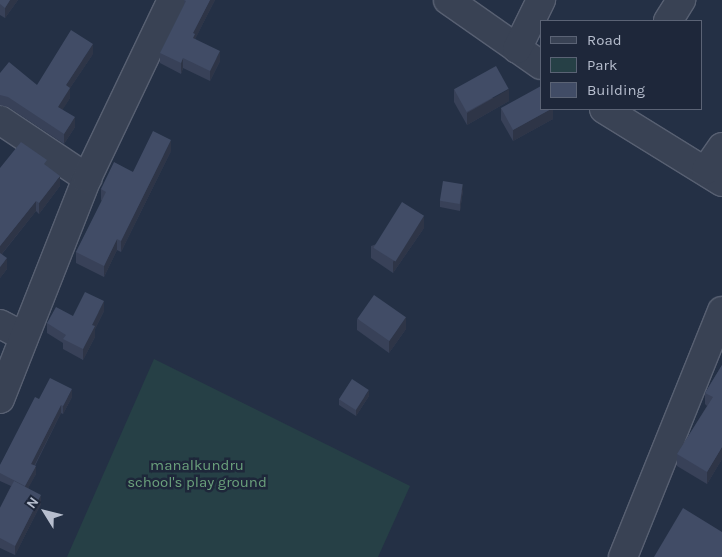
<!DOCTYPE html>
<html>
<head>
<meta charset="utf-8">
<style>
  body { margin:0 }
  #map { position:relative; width:722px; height:557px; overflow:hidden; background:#243045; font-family:Karla,sans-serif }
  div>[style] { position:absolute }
  .green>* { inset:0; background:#264046 }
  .roads { filter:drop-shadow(1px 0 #586072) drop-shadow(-1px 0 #586072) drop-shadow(0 1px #586072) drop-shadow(0 -1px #586072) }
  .minor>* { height:28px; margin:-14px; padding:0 14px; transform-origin:14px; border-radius:14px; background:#394254 }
  .wall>* { inset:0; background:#384158 }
  .shaded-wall>* { inset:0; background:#2e3547 }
  .building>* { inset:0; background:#414c66; transform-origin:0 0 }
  span { translate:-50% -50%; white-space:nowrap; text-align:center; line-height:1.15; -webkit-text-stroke:5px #1e273a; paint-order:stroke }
  .park-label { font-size:15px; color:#6ba17c }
  .legend { position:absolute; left:540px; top:20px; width:162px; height:90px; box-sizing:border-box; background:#1e273a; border:1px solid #5b6375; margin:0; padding:6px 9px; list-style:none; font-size:15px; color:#b7bece }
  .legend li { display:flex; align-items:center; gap:10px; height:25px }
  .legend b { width:25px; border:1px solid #5b6375 }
  .north { position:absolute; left:20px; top:487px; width:50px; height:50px; -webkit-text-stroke:4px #1e273a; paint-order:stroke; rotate:306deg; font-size:14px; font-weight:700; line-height:20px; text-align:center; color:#b7bece }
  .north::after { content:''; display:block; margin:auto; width:18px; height:22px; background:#b7bece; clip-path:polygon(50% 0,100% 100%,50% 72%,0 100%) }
</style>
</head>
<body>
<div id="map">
  <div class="green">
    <i style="clip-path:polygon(154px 359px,410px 486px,378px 557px,67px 557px)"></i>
  </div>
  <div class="roads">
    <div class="minor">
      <i style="left:448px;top:0;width:113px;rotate:35deg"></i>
      <i style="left:668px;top:21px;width:25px;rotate:-58deg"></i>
      <i style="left:517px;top:49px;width:55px;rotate:-63.9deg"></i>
      <i style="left:604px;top:109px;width:139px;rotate:31.7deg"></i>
      <i style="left:0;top:120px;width:105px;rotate:33.7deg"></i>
      <i style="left:706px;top:170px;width:28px;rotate:-55deg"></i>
      <i style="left:0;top:324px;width:26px;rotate:28deg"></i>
      <i style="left:0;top:399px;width:238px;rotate:-68.5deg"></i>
      <i style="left:87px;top:178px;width:197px;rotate:-64.5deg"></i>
      <i style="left:623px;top:557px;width:265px;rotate:-68.1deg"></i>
    </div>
  </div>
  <div class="wall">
    <i style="clip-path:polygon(0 0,18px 0,5px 18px,0 15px)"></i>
    <i style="clip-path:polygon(184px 0,215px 0,195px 39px,220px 61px,210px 81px,183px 68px,181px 74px,160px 63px,160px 53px,184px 5px)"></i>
    <i style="clip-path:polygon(93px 54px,70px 88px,70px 98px,62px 110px,75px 127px,64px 144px,8px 107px,0 105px,0 73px,37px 85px)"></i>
    <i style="clip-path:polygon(454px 90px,509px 101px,467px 125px,454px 102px)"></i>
    <i style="clip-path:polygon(501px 108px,553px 109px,553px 119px,513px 141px,501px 120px)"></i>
    <i style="clip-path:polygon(171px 151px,121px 252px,117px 250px,104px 277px,76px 263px,76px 252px,102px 201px,101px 200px,101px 189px)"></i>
    <i style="clip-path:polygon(47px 166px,60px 186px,39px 214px,36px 211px,2px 254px,7px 269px,0 278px,0 168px)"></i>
    <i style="clip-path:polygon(463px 190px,460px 211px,440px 207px,440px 201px)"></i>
    <i style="clip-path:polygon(424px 228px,393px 273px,371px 258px,371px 246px)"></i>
    <i style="clip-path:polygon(104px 311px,95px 329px,95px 337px,83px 360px,63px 349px,63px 343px,47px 333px,47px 323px,73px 316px)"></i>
    <i style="clip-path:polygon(357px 319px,406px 329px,389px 353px,357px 330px)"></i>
    <i style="clip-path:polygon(722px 365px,722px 459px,707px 484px,677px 466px,677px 454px,707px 406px,705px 404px,705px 393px)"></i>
    <i style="clip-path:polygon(369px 396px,356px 416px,339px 405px,339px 399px)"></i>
    <i style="clip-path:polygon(72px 397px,63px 414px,61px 413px,35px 466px,36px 474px,28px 488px,41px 504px,15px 555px,0 548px,0 508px,11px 486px,0 481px,0 465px,39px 399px)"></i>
  </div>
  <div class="shaded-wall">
    <i style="clip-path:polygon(10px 0,18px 0,5px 18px,5px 8px)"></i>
    <i style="clip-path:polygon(210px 0,215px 0,195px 39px,193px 48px,193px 33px)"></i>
    <i style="clip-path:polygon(93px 44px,93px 54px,70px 88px,70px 98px,58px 117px,58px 107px,66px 85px)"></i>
    <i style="clip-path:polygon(220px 51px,220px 61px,210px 81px,210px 71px)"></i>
    <i style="clip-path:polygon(183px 58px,183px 68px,181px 74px,181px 63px)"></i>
    <i style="clip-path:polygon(509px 89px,509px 101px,467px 125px,467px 113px)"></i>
    <i style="clip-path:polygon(551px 109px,553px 109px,553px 119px,513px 141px,513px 130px)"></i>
    <i style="clip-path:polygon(75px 117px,75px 127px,64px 144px,64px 134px)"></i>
    <i style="clip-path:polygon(171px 140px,171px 151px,121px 252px,121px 241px)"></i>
    <i style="clip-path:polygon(60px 176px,60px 186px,39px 214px,39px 203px)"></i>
    <i style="clip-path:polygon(463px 184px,463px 190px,460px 211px,460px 205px)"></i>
    <i style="clip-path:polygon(36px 201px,36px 211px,0 256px,0 246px)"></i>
    <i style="clip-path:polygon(424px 216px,424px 228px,393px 273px,393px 262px)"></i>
    <i style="clip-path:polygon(117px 239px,117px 250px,104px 277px,104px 266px)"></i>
    <i style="clip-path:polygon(7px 258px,7px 269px,0 278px,0 267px)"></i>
    <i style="clip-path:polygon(104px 301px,104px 311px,95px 329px,95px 337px,83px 360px,83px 349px,92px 325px)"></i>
    <i style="clip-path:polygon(406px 317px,406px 329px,389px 353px,389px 341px)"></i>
    <i style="clip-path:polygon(72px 389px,72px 397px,63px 414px,63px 406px)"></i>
    <i style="clip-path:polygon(369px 390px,369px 396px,356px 416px,356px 410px)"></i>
    <i style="clip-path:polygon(61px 405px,61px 413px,31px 472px,31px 464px)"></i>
    <i style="clip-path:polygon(722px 447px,722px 459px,707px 484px,707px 472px)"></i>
    <i style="clip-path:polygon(36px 466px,36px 474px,25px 494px,25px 486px)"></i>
    <i style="clip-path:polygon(41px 495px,41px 504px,15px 555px,15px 546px)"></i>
  </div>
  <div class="building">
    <i style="clip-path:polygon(0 0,10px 0,5px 8px,0 4px)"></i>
    <i style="clip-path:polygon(184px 0,210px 0,193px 33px,195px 34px,193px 38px,220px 51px,210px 71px,183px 58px,181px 63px,160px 53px,186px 1px)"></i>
    <i style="clip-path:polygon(71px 30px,93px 44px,66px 85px,70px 88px,58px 107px,75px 117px,64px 134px,8px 97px,0 95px,0 73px,9px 62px,37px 85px)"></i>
    <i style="left:496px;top:66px;width:26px;height:48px;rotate:61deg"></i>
    <i style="clip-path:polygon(541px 86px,541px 109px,551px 109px,513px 130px,501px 108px)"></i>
    <i style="clip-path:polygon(153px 131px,171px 140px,121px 241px,117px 239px,104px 266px,76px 252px,106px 192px,101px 189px,114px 162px,133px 172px)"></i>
    <i style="clip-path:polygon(21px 142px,47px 160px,44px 164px,60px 176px,39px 203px,36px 201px,0 246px,0 168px)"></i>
    <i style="left:443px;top:181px;width:20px;height:20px;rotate:9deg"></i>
    <i style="left:402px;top:202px;width:26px;height:54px;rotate:32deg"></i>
    <i style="clip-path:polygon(0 253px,7px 258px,0 267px)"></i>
    <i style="clip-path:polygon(85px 292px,104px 301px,92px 325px,95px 326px,83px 349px,63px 339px,66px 335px,47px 323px,56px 307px,73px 316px)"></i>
    <i style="left:374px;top:295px;width:39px;height:29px;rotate:35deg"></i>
    <i style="clip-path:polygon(722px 365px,722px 447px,707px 472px,677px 454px,713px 397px,705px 393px)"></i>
    <i style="clip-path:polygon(50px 378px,72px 389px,63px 406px,61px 405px,31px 464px,36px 466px,25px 486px,0 473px,0 465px,35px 397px,39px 399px)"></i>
    <i style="left:352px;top:379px;width:20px;height:24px;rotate:33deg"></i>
    <i style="clip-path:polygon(14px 481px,41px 495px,15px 546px,0 538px,0 508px)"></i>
    <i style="clip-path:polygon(683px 508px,722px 532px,722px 557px,654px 557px)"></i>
  </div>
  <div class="park-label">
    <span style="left:197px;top:474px">manalkundru<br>school's play ground</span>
  </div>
  <ul class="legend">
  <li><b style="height:6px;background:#394254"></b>Road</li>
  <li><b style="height:14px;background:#264046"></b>Park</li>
  <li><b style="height:14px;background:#414c66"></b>Building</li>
  </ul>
  <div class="north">N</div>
</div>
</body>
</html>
